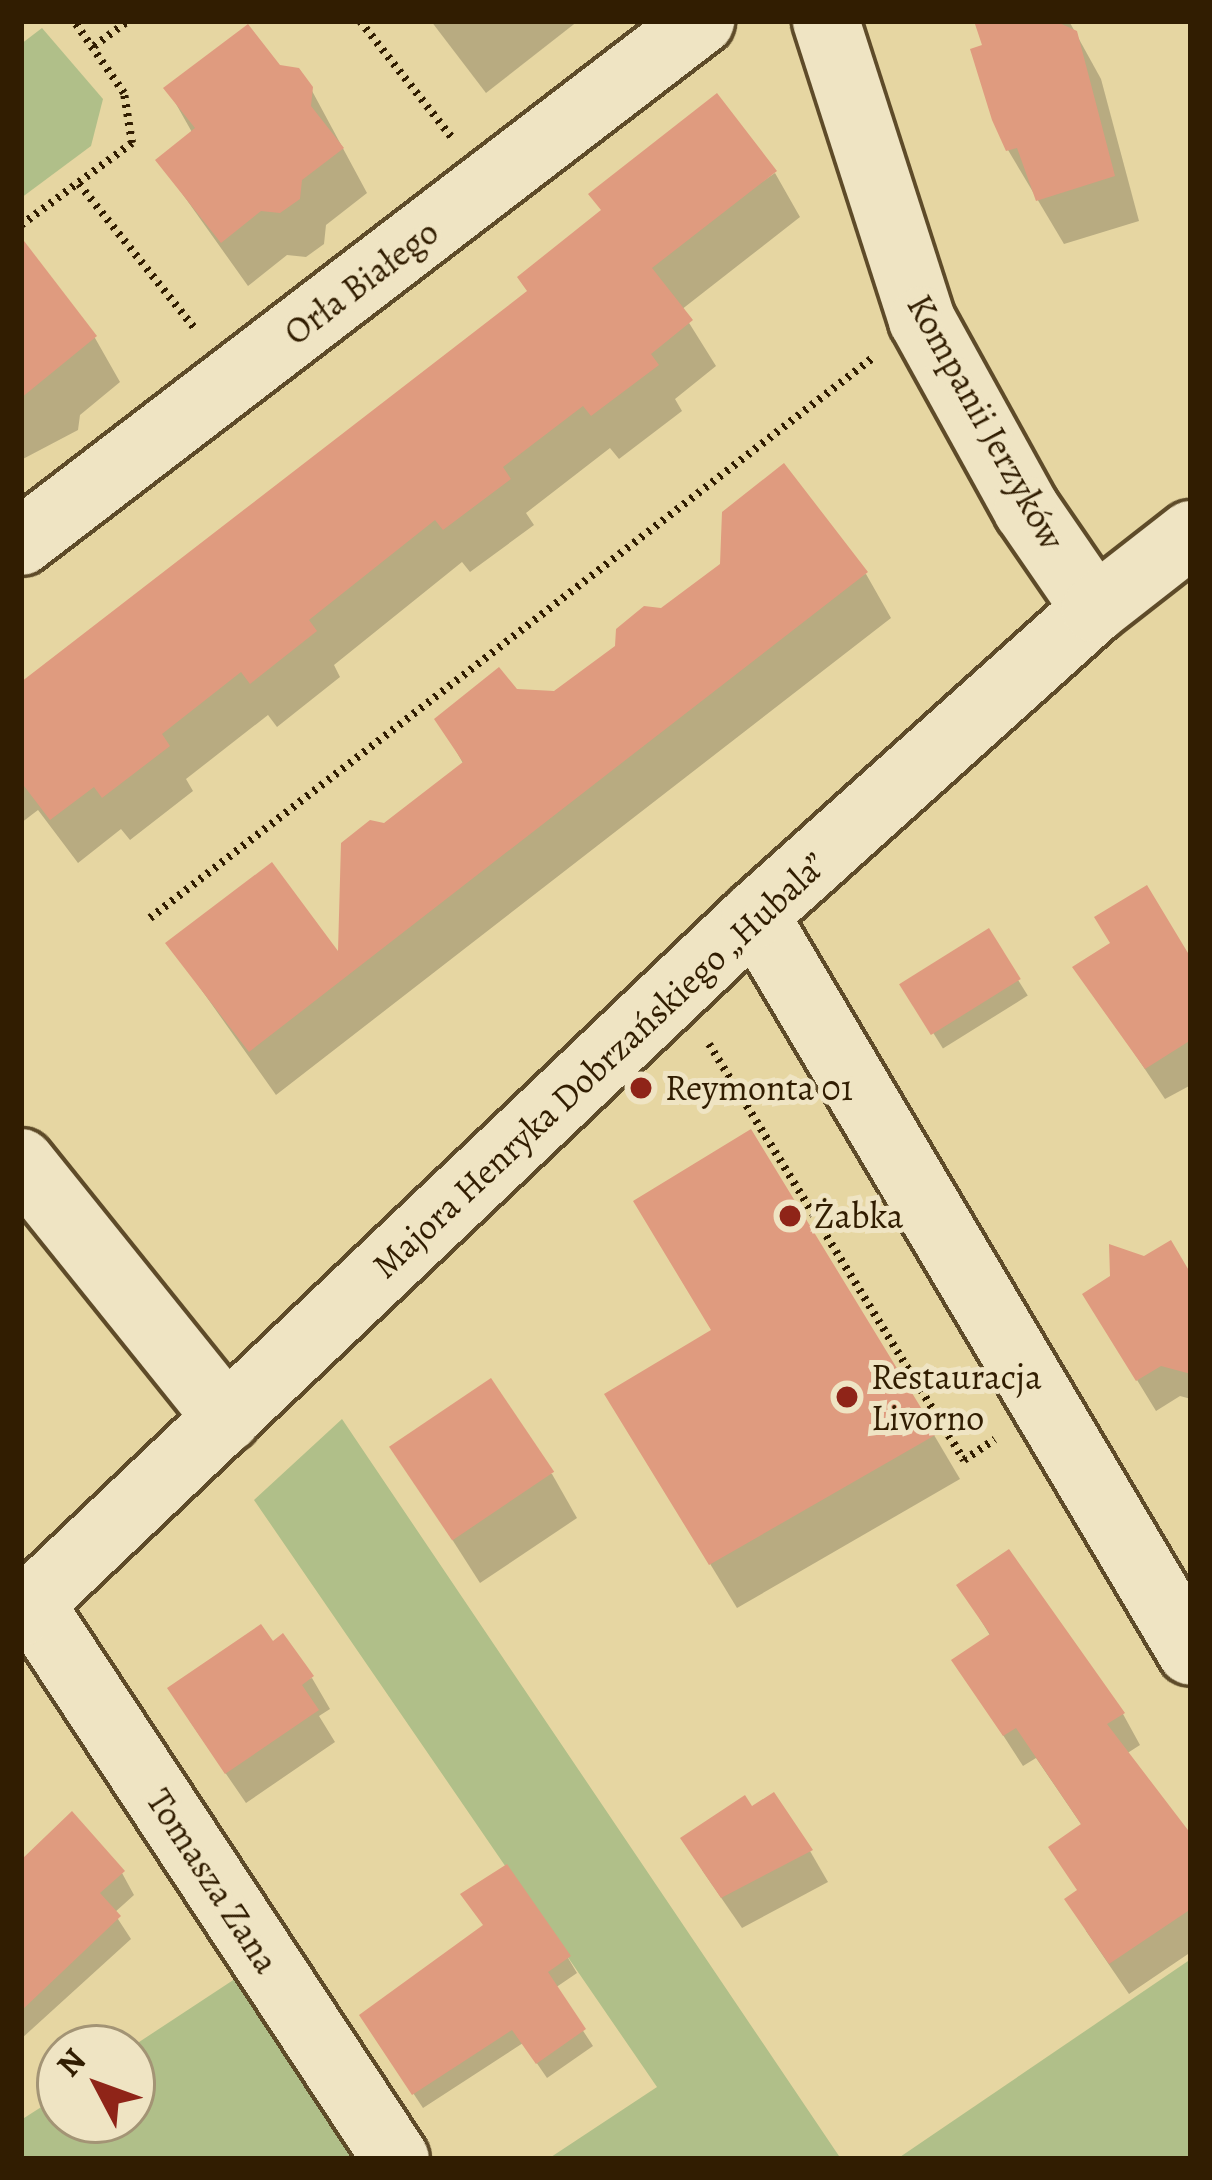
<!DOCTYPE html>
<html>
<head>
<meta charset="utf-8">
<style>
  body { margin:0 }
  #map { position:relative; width:1212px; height:2180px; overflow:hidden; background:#e6d6a2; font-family:Alegreya,serif }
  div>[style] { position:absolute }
  .green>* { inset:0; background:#b0bf89 }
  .shadow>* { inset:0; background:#0003; transform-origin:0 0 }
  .building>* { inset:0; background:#df9b7f; transform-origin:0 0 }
  .path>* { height:8px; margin-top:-4px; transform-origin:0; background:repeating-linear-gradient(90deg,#311d01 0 3px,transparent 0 9px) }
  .roads { filter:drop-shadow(3px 0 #5e4b29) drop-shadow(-3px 0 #5e4b29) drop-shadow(0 3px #5e4b29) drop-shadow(0 -3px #5e4b29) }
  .minor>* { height:66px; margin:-33px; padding:0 33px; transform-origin:33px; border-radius:33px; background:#efe4c3 }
  .dots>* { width:33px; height:33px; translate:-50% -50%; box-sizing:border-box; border:6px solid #efe4c3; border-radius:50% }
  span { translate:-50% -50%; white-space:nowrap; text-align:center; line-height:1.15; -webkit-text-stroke:10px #efe4c3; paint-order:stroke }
  .street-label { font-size:36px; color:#311d01 }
  .poi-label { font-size:36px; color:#311d01 }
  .left { translate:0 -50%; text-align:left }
  .frame { position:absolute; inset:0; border:24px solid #311d01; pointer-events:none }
  .north { position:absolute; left:36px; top:2024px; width:120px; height:120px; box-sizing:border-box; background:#efe4c3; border:3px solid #a39475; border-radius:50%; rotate:311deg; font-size:33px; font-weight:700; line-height:48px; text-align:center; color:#311d01 }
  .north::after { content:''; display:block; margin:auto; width:42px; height:54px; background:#8f2418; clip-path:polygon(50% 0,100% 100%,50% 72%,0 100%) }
</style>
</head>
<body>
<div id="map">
  <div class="green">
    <i style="clip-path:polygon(42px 28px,103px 99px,91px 146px,21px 198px,21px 44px)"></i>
    <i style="clip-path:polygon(342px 1419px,841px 2159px,548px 2159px,657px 2087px,254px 1500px)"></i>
    <i style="clip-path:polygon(1191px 1959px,1191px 2159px,897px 2159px)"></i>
    <i style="clip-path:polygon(250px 1969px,376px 2159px,21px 2159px,21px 2120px,60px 2095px,60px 2120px,132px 2120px,130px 2048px)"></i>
  </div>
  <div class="shadow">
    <i style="clip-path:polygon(431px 21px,578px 21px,486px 93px)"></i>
    <i style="clip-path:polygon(977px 21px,1069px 21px,1101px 79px,1139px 221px,1064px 244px,1008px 150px)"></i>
    <i style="clip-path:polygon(278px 68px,311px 89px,367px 193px,326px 225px,324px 244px,306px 257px,287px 255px,248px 286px,159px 161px,193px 134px,167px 88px)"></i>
    <i style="clip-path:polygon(775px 173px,800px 217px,681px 310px,716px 366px,675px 399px,682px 411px,619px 459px,610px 448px,526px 513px,534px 525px,470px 572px,462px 562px,334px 665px,340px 677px,277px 727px,268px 715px,186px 779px,193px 791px,130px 840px,121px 829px,78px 863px,38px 810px,21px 823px,21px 686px)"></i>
    <i style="clip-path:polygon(21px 268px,95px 338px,120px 382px,80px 415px,78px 430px,21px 460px)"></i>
    <i style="clip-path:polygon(866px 574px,891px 618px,276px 1095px,169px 944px,341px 960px,384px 826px,464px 765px,438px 719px,516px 692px,555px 694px,662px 611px)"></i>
    <i style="left:988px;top:932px;width:75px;height:100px;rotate:58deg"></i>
    <i style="clip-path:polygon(1191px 964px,1191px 1085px,1165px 1099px,1077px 968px)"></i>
    <i style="clip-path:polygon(1113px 1278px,1191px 1280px,1191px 1399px,1180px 1396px,1156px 1411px,1104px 1326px)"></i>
    <i style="clip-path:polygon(934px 1435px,960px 1479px,737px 1608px,634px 1439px)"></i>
    <i style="clip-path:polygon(393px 1447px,552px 1474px,577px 1518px,480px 1583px)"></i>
    <i style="clip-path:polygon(960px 1586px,1123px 1714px,1140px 1745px,1126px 1754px,1191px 1839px,1191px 1952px,1129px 1994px,1086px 1931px,1079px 1892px,1083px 1827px,1036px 1758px,1023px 1766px,955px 1661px,991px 1637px)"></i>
    <i style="clip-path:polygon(312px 1678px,330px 1709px,319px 1716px,335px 1742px,246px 1803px,189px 1720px)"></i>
    <i style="clip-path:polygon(752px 1810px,810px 1851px,828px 1882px,742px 1928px,702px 1870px)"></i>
    <i style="clip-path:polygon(21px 1864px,122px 1873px,134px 1895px,114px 1913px,131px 1939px,21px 2039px)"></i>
    <i style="clip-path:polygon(486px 1927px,568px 1958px,577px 1973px,555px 1988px,593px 2046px,547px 2078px,523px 2043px,423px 2108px,372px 2031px)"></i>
  </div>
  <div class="building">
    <i style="clip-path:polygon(974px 21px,1055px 21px,1077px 31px,1115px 176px,1036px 201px,1017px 148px,1006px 151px,992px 120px,970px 49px,982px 45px)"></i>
    <i style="clip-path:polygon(248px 24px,280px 65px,299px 68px,313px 87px,311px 106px,344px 148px,302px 180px,300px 199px,280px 213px,261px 211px,221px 243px,155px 160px,195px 128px,163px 88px)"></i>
    <i style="clip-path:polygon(717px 93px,777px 171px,652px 268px,693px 320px,651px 354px,659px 365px,591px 416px,583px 406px,503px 467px,511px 479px,443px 530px,435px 520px,309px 620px,317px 631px,250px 684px,241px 672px,162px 734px,170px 746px,102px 798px,94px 787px,50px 820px,21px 782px,21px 682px,527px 291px,517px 277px,601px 210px,588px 194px)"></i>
    <i style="clip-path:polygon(21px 237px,97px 336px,21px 398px)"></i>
    <i style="clip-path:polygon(784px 463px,868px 572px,249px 1052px,165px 943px,272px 862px,338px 951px,341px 843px,370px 820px,384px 823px,463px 762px,434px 719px,499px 667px,517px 689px,554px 691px,615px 646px,616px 629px,644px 606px,661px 608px,720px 564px,722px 512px)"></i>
    <i style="clip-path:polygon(1147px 885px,1191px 958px,1191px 1040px,1145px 1069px,1072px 967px,1110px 943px,1094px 917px)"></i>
    <i style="left:989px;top:928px;width:60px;height:106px;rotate:58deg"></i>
    <i style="clip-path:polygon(751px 1129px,937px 1434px,709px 1565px,604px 1394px,711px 1330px,633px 1201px)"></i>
    <i style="clip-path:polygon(1171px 1240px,1191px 1274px,1191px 1374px,1161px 1366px,1136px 1381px,1082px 1294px,1110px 1276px,1109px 1244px,1144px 1256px)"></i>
    <i style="left:491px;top:1378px;width:113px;height:123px;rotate:56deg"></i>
    <i style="clip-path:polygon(1009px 1549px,1125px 1713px,1107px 1724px,1191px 1834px,1191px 1909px,1109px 1964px,1064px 1899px,1077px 1890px,1048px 1847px,1081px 1824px,1016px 1728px,1003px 1736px,951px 1660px,990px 1634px,956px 1585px)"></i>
    <i style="clip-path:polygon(261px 1624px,273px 1641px,283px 1633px,314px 1676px,302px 1685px,319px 1710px,225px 1774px,167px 1688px)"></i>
    <i style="clip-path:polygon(774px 1792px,813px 1850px,721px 1898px,680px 1838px,745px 1795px,752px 1806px)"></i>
    <i style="clip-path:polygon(72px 1811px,125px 1871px,100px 1893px,121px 1916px,21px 2011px,21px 1860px)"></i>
    <i style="clip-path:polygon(507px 1864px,571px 1956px,548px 1972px,586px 2029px,536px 2064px,512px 2030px,412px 2095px,359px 2015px,483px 1925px,460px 1894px)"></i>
  </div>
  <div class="path">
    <i style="left:360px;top:21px;width:149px;rotate:51.8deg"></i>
    <i style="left:94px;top:46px;width:42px;rotate:-36.3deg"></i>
    <i style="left:79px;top:184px;width:187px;rotate:51.3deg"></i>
    <i style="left:21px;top:225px;width:138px;rotate:-36.5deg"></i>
    <i style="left:132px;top:143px;width:51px;rotate:-99.1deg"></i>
    <i style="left:124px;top:93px;width:88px;rotate:-124.8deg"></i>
    <i style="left:150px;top:918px;width:917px;rotate:-37.78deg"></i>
    <i style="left:709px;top:1044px;width:488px;rotate:58.5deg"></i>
    <i style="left:964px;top:1460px;width:37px;rotate:-34deg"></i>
  </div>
  <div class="roads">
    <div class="minor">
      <i style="left:826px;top:21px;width:314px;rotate:72.2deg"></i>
      <i style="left:922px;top:320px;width:217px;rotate:61.1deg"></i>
      <i style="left:1027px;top:510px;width:120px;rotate:55.5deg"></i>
      <i style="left:21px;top:542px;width:857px;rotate:-37.46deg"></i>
      <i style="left:755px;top:915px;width:856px;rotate:59.39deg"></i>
      <i style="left:21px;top:1162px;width:329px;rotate:51.2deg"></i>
      <i style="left:31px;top:1604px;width:664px;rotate:56.67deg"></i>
      <i style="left:21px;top:1613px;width:1013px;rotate:-43.56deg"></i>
      <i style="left:755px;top:915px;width:457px;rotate:-42deg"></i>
      <i style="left:1095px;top:609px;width:122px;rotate:-38deg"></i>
    </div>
  </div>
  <div class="dots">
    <i style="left:641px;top:1088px;background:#8f2418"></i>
    <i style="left:790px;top:1216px;background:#8f2418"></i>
    <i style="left:847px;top:1397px;background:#8f2418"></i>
  </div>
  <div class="street-label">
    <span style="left:361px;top:282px;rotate:-37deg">Orła Białego</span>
    <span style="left:986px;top:422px;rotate:61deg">Kompanii Jerzyków</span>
    <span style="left:599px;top:1065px;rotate:-43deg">Majora Henryka Dobrzańskiego „Hubala”</span>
    <span style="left:213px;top:1881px;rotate:57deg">Tomasza Zana</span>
  </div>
  <div class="poi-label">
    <span class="left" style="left:665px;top:1088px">Reymonta 01</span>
    <span class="left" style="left:814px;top:1216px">Żabka</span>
    <span class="left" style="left:871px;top:1397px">Restauracja<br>Livorno</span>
  </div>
  <div class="frame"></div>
  <div class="north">N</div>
</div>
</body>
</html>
